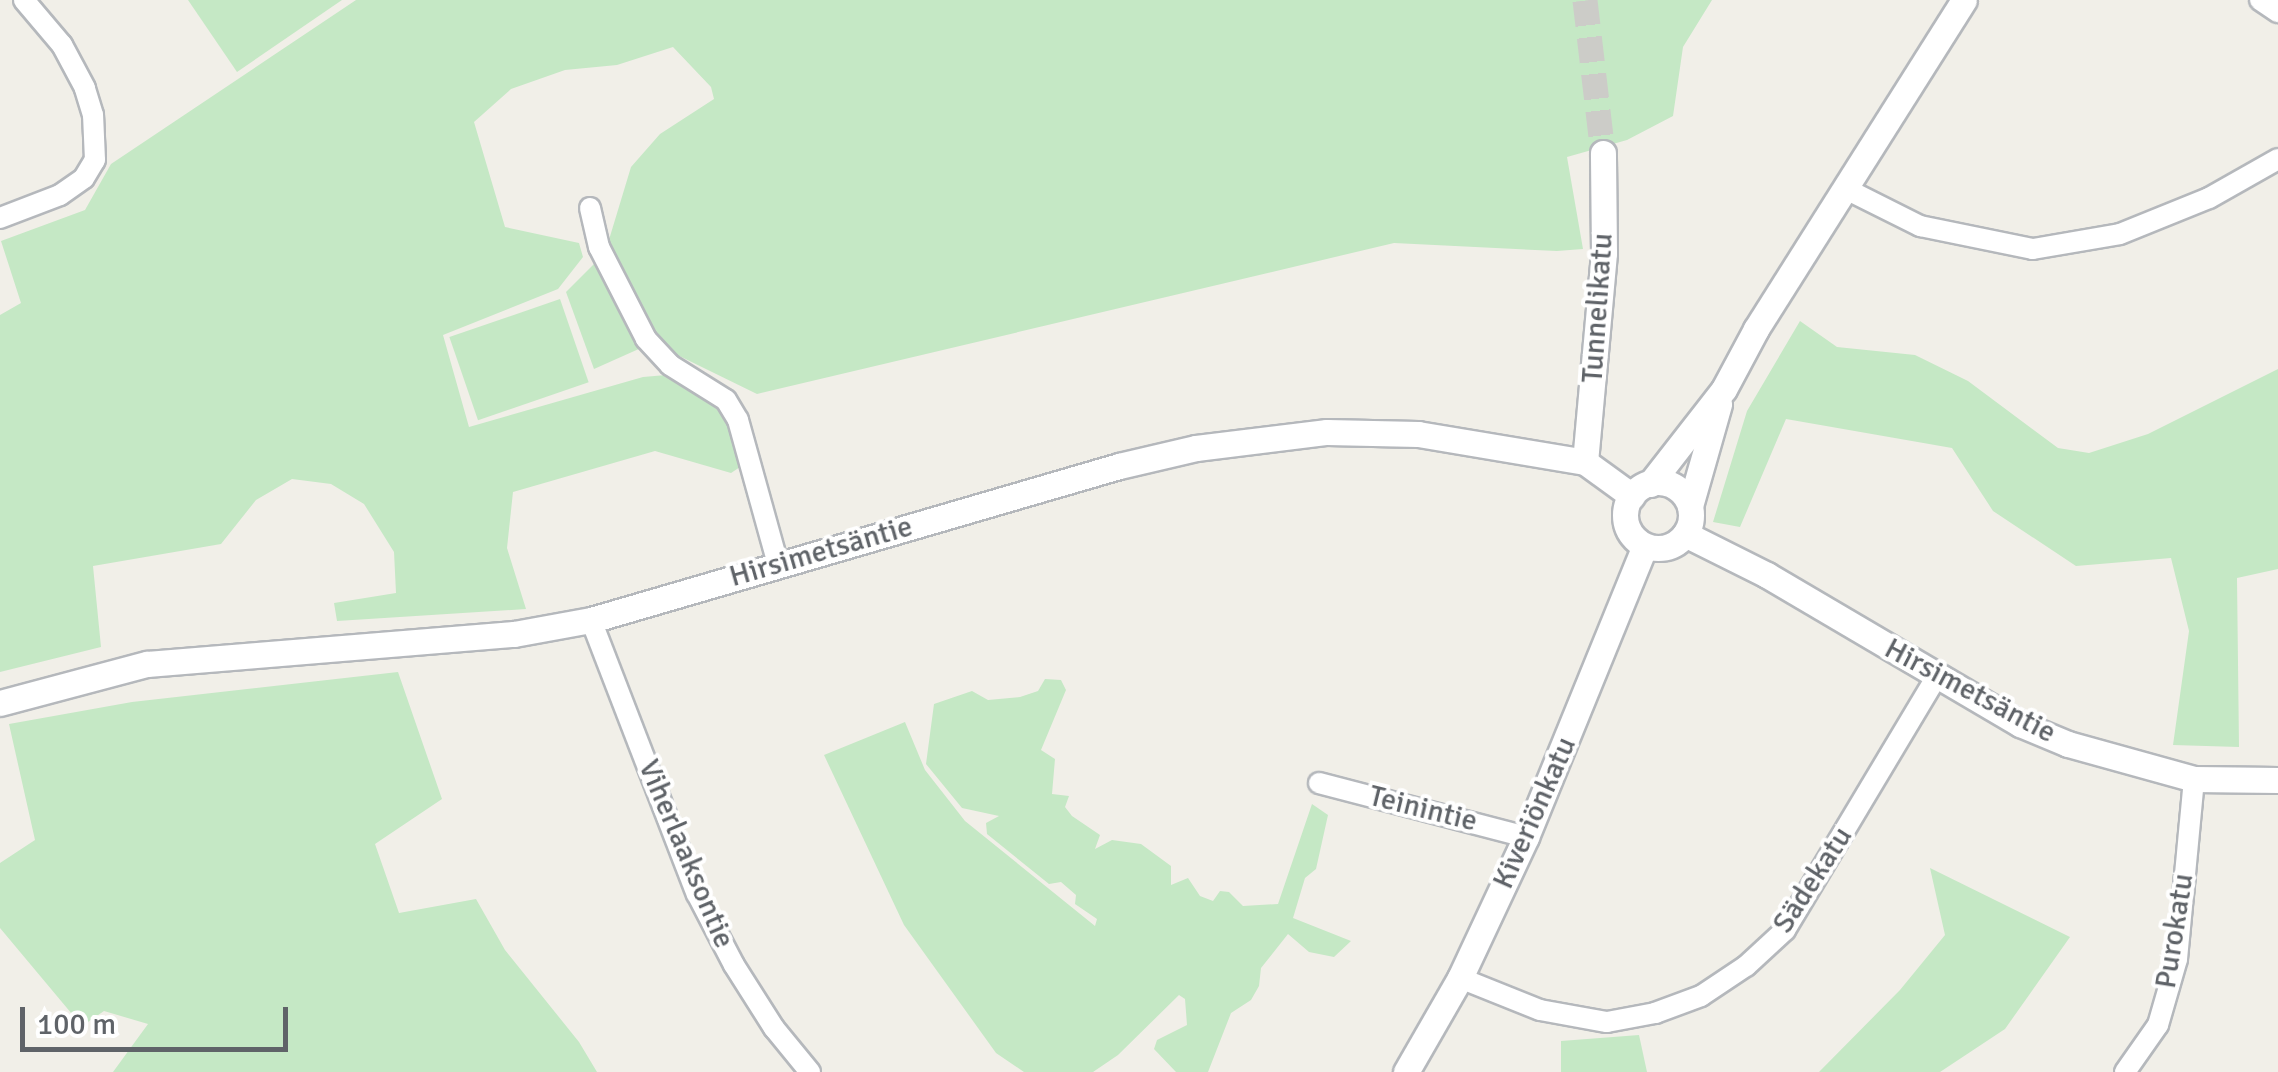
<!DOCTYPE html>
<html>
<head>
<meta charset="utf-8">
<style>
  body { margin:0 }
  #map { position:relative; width:2278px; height:1072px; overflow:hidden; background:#f1efe8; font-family:Signika,sans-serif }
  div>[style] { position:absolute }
  .green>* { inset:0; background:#c5e8c5; transform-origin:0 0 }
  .tertiary-tunnel>* { height:25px; margin-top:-12.5px; transform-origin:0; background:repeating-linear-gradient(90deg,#ccccc8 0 25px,transparent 0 37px) }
  .roads { filter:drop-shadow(2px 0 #b5b8bc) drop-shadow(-2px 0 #b5b8bc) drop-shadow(0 2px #b5b8bc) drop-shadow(0 -2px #b5b8bc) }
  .minor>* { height:20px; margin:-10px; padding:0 10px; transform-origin:10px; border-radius:10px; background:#fff }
  .tertiary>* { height:25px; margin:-12.5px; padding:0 12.5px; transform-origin:12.5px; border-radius:12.5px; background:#fff }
  .tertiary>.ring { margin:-12.5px; padding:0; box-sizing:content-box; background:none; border:25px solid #fff; border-radius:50% }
  span { translate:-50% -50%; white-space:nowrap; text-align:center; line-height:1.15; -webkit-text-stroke:8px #fff; paint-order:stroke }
  .street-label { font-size:30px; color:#5f6368 }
  .scale { position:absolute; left:20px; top:1007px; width:268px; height:45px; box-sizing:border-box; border:5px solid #5f6368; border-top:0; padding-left:12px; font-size:30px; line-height:35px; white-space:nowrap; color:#5f6368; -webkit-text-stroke:8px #fff; paint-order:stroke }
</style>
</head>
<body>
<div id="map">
  <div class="green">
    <i style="clip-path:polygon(188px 0,342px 0,237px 72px)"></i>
    <i style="clip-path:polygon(356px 0,1712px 0,1683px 47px,1673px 116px,1627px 140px,1567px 157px,1583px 249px,1557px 251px,1394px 243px,757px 394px,663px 348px,608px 243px,631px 167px,660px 134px,714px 99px,711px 87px,673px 47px,617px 65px,565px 70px,511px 89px,474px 122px,505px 227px,579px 243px,583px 257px,558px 289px,443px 335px,469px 427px,643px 377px,666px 375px,696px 383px,724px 403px,740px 467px,731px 473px,655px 451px,513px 492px,507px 548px,526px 609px,337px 621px,334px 603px,396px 593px,394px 552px,364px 504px,331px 484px,292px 479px,256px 500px,221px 544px,93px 566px,101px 647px,0 672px,0 315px,21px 303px,1px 241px,85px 210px,111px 164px)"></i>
    <i style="clip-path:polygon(598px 260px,641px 348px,594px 369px,566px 292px)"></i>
    <i style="left:560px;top:299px;width:88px;height:117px;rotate:71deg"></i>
    <i style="clip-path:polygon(1800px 321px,1837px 347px,1915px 355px,1968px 381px,2058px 448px,2089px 453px,2148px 434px,2278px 369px,2278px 569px,2237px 578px,2239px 747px,2173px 745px,2189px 631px,2171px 558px,2076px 566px,1993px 511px,1952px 448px,1786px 419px,1740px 527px,1713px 522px,1747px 411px)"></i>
    <i style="clip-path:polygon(398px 672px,442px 799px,375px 844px,399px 913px,476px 899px,505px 950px,579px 1042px,597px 1072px,113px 1072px,148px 1024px,104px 1011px,82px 1026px,0 928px,0 863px,35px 840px,9px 724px,132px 702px)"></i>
    <i style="clip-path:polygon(1045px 679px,1061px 680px,1066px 690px,1041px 750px,1055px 759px,1052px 794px,1069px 796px,1065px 807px,1072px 816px,1100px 835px,1095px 849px,1112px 840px,1141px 844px,1171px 866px,1171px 885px,1188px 878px,1200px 896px,1213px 901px,1220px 891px,1229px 892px,1243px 906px,1278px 904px,1312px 804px,1328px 815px,1316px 869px,1305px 878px,1293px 918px,1351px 941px,1334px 957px,1309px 952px,1288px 934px,1261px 968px,1259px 986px,1251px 1000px,1231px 1013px,1208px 1072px,1176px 1072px,1154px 1049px,1157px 1040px,1187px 1025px,1185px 999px,1179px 995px,1118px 1055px,1093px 1072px,1024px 1072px,996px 1053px,904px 925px,824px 755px,905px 722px,925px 770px,965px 821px,1095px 926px,1097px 919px,1075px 904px,1076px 895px,1061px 882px,1049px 884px,987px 834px,986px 823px,999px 816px,962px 808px,926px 764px,934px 704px,972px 691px,988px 700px,1020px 697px,1038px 691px)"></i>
    <i style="clip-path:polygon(1930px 868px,2070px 937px,2005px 1029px,1940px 1072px,1819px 1072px,1900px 990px,1945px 935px)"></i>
    <i style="clip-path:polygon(1639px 1035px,1647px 1072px,1561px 1072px,1561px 1041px)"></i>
  </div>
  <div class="tertiary-tunnel">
    <i style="left:1585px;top:0;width:154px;rotate:83.3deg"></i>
  </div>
  <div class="roads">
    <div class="minor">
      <i style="left:2260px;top:0;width:22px;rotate:34deg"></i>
      <i style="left:1846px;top:189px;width:83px;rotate:26.6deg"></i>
      <i style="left:1920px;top:226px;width:115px;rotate:11.5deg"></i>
      <i style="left:2033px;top:249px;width:88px;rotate:-9.8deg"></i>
      <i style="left:2120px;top:234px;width:96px;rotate:-22deg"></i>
      <i style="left:2209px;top:198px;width:79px;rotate:-29.5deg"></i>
      <i style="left:590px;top:208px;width:40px;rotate:77deg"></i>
      <i style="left:599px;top:247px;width:103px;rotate:62.9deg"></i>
      <i style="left:646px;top:339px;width:35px;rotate:47deg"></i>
      <i style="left:670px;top:365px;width:66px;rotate:32deg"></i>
      <i style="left:726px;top:400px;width:23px;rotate:59deg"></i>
      <i style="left:738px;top:420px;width:149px;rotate:74.5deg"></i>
      <i style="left:0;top:218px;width:64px;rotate:-21deg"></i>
      <i style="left:60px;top:195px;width:29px;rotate:-35deg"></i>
      <i style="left:84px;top:178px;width:21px;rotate:-59deg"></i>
      <i style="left:95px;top:160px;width:45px;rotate:-92.5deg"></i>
      <i style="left:93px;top:115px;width:28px;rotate:-107deg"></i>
      <i style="left:85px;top:88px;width:49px;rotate:-118.1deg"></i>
      <i style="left:62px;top:45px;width:59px;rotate:-130.2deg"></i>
      <i style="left:591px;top:620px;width:294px;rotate:68.9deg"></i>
      <i style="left:697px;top:894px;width:80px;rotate:62.5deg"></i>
      <i style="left:734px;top:965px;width:75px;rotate:57.6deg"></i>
      <i style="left:774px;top:1028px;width:57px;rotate:50.7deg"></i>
      <i style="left:1319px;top:783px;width:214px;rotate:14.6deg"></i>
      <i style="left:1460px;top:978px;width:86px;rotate:21.8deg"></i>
      <i style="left:1540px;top:1010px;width:68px;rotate:10.2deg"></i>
      <i style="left:1607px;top:1022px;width:49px;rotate:-10.6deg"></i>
      <i style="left:1655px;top:1013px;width:49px;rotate:-20.3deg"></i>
      <i style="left:1701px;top:996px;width:54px;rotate:-33.7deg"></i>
      <i style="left:1746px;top:966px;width:53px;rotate:-42.7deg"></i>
      <i style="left:1785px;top:930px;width:294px;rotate:-59.1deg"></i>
      <i style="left:2125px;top:1072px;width:57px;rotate:-54.9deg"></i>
      <i style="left:2158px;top:1025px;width:69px;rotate:-73.9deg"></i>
      <i style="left:2177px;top:959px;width:181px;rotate:-84.6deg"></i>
    </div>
    <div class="tertiary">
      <i style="left:1585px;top:462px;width:210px;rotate:-84.8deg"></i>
      <i style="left:1604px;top:253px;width:100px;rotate:-90.6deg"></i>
      <i class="ring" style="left:1625px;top:482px;width:41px;height:41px"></i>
      <i style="left:1650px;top:484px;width:120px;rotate:-52.1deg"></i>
      <i style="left:1724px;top:389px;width:68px;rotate:-61.9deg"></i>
      <i style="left:1756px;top:329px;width:389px;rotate:-57.7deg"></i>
      <i style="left:1690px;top:506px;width:106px;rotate:-74.1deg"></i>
      <i style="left:1685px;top:534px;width:92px;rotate:26.6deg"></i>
      <i style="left:1767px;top:575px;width:294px;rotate:30.5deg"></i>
      <i style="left:2020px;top:724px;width:52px;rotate:22.6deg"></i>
      <i style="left:2068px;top:744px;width:131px;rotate:15.5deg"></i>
      <i style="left:2194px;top:779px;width:84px;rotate:0.7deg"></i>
      <i style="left:0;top:703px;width:152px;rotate:-14.9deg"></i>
      <i style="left:147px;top:664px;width:368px;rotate:-4.7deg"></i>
      <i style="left:514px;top:634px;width:78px;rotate:-10.3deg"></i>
      <i style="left:591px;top:620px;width:550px;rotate:-16.26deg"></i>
      <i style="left:1119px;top:466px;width:79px;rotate:-13.2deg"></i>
      <i style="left:1196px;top:448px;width:132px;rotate:-7deg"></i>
      <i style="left:1327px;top:432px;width:91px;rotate:1.3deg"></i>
      <i style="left:1418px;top:434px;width:169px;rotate:9.5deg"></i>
      <i style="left:1585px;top:462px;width:58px;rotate:35.9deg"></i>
      <i style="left:1406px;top:1072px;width:108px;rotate:-60.1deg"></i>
      <i style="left:1460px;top:978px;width:156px;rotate:-64.9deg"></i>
      <i style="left:1526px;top:837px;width:314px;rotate:-67.8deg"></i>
    </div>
  </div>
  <div class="street-label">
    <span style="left:1598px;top:308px;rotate:-86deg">Tunnelikatu</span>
    <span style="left:821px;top:552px;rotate:-16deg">Hirsimetsäntie</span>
    <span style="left:1970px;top:691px;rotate:28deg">Hirsimetsäntie</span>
    <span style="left:1423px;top:809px;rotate:14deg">Teinintie</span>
    <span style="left:1535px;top:813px;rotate:-66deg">Kiveriönkatu</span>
    <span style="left:686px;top:854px;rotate:67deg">Viherlaaksontie</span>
    <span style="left:1813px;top:880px;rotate:-57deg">Sädekatu</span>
    <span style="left:2175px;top:931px;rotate:-81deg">Purokatu</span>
  </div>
  <div class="scale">100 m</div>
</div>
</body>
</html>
